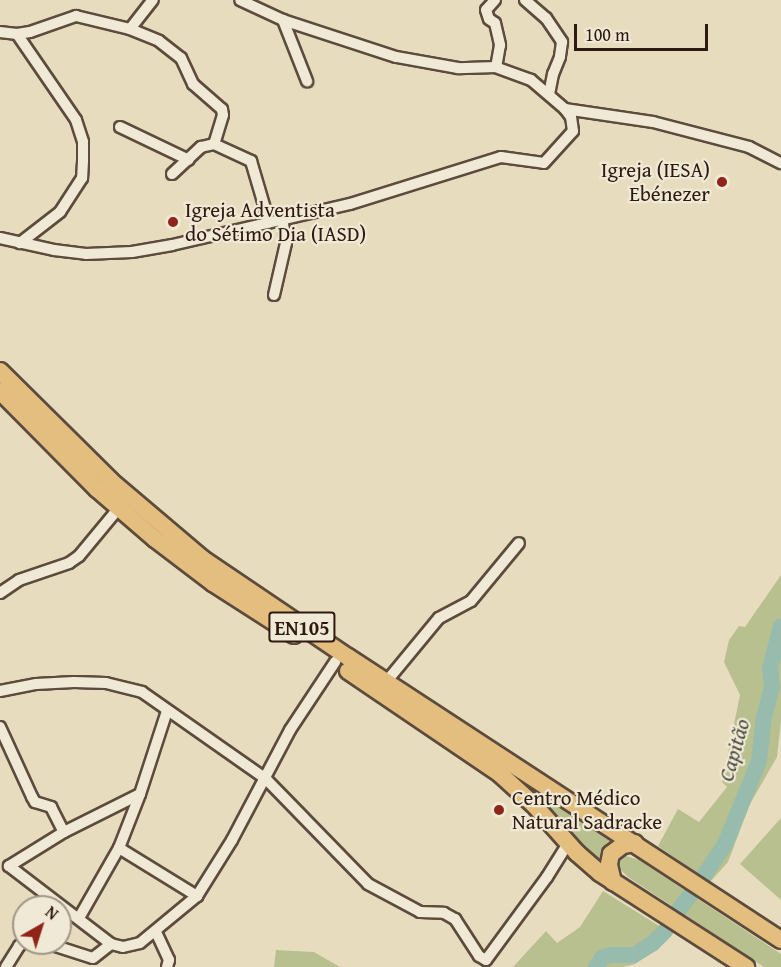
<!DOCTYPE html>
<html>
<head>
<meta charset="utf-8">
<style>
  body { margin:0 }
  #map { position:relative; width:781px; height:967px; overflow:hidden; background:#e7ddbe; font-family:"Gentium Book Plus",serif }
  div>[style] { position:absolute }
  .green>* { inset:0; background:#b8c08f }
  .river>* { height:16px; margin:-8px; padding:0 8px; transform-origin:8px; border-radius:8px; background:#97bcad }
  .roads { filter:drop-shadow(2px 0 #5d4b3d) drop-shadow(-2px 0 #5d4b3d) drop-shadow(0 2px #5d4b3d) drop-shadow(0 -2px #5d4b3d) }
  .street>* { height:10px; margin:-5px; padding:0 5px; transform-origin:5px; border-radius:5px; background:#efe9d5 }
  .primary>* { height:16px; margin:-8px; padding:0 8px; transform-origin:8px; border-radius:8px; background:#e4be7f }
  .dots>* { width:16px; height:16px; translate:-50% -50%; box-sizing:border-box; border:3px solid #efe9d5; border-radius:50% }
  span { translate:-50% -50%; white-space:nowrap; text-align:center; line-height:1.15; -webkit-text-stroke:4.5px #efe9d5; paint-order:stroke }
  .shield-label span { padding:2px 4px; background:#efe9d5; border:2px solid; border-radius:4px; -webkit-text-stroke-width:0 }
  .shield-label { font-size:20px; color:#2f1a12; font-weight:700 }
  .poi-label { font-size:21px; color:#2f1a12 }
  .right { translate:-100% -50%; text-align:right }
  .left { translate:0 -50%; text-align:left }
  .water-label { font-size:22px; color:#4e4b40; font-style:italic }
  .north { position:absolute; left:12px; top:895px; width:60px; height:60px; box-sizing:border-box; background:#efe9d5; border:2px solid #a29687; border-radius:50%; rotate:39deg; font-size:16px; font-weight:700; line-height:24px; text-align:center; color:#2f1a12 }
  .north::after { content:''; display:block; margin:auto; width:21px; height:27px; background:#8f2418; clip-path:polygon(50% 0,100% 100%,50% 72%,0 100%) }
  .scale { position:absolute; left:574px; top:24px; width:134px; height:27px; box-sizing:border-box; border:3px solid #2f1a12; border-top:0; padding-left:8px; font-size:18px; line-height:21px; white-space:nowrap; color:#2f1a12; -webkit-text-stroke:4px #efe9d5; paint-order:stroke }
</style>
</head>
<body>
<div id="map">
  <div class="green">
    <i style="clip-path:polygon(781px 575px,781px 721px,777px 757px,750px 804px,728px 862px,710px 882px,658px 846px,678px 809px,699px 822px,727px 787px,722px 782px,740px 695px,724px 662px,729px 640px,739px 626px,745px 627px)"></i>
    <i style="clip-path:polygon(500px 766px,612px 839px,601px 853px,600px 865px)"></i>
    <i style="clip-path:polygon(781px 818px,781px 900px,740px 864px)"></i>
    <i style="clip-path:polygon(626px 856px,639px 860px,781px 954px,781px 967px,764px 967px,628px 877px,619px 868px,618px 863px)"></i>
    <i style="clip-path:polygon(603px 891px,672px 934px,635px 964px,623px 967px,513px 967px,546px 931px,557px 943px,580px 927px)"></i>
    <i style="clip-path:polygon(276px 950px,314px 952px,340px 967px,274px 967px)"></i>
  </div>
  <div class="river">
    <i style="left:703px;top:877px;width:40px;rotate:-56deg"></i>
    <i style="left:725px;top:844px;width:90px;rotate:-67.7deg"></i>
    <i style="left:759px;top:761px;width:44px;rotate:-83.5deg"></i>
    <i style="left:764px;top:717px;width:30px;rotate:-75deg"></i>
    <i style="left:772px;top:688px;width:20px;rotate:-96deg"></i>
    <i style="left:770px;top:668px;width:43px;rotate:-75.3deg"></i>
    <i style="left:678px;top:911px;width:21px;rotate:-53deg"></i>
    <i style="left:596px;top:967px;width:11px;rotate:-56deg"></i>
    <i style="left:602px;top:958px;width:9px;rotate:-18deg"></i>
    <i style="left:611px;top:955px;width:23px"></i>
    <i style="left:634px;top:955px;width:22px;rotate:-32deg"></i>
    <i style="left:653px;top:943px;width:18px;rotate:-45deg"></i>
  </div>
  <div class="roads">
    <div class="street">
      <i style="left:495px;top:0;width:13px;rotate:132deg"></i>
      <i style="left:486px;top:10px;width:9px;rotate:72deg"></i>
      <i style="left:489px;top:19px;width:7px;rotate:34deg"></i>
      <i style="left:495px;top:23px;width:23px;rotate:77deg"></i>
      <i style="left:500px;top:45px;width:22px;rotate:100deg"></i>
      <i style="left:525px;top:0;width:28px;rotate:41deg"></i>
      <i style="left:546px;top:18px;width:29px;rotate:56deg"></i>
      <i style="left:562px;top:42px;width:15px;rotate:98deg"></i>
      <i style="left:560px;top:57px;width:18px;rotate:112deg"></i>
      <i style="left:553px;top:74px;width:20px;rotate:101deg"></i>
      <i style="left:283px;top:20px;width:66px;rotate:68.5deg"></i>
      <i style="left:130px;top:29px;width:31px;rotate:22deg"></i>
      <i style="left:159px;top:41px;width:28px;rotate:38deg"></i>
      <i style="left:181px;top:58px;width:29px;rotate:65deg"></i>
      <i style="left:193px;top:84px;width:38px;rotate:41deg"></i>
      <i style="left:222px;top:109px;width:6px;rotate:81deg"></i>
      <i style="left:223px;top:115px;width:30px;rotate:107deg"></i>
      <i style="left:214px;top:144px;width:41px;rotate:24.7deg"></i>
      <i style="left:251px;top:161px;width:64px;rotate:73.6deg"></i>
      <i style="left:0;top:32px;width:17px;rotate:7deg"></i>
      <i style="left:17px;top:34px;width:13px;rotate:-9deg"></i>
      <i style="left:30px;top:32px;width:49px;rotate:-19.2deg"></i>
      <i style="left:76px;top:16px;width:56px;rotate:13.5deg"></i>
      <i style="left:130px;top:29px;width:37px;rotate:-52deg"></i>
      <i style="left:17px;top:34px;width:104px;rotate:55.5deg"></i>
      <i style="left:76px;top:120px;width:23px;rotate:72deg"></i>
      <i style="left:83px;top:142px;width:19px;rotate:90deg"></i>
      <i style="left:83px;top:161px;width:17px;rotate:93deg"></i>
      <i style="left:82px;top:178px;width:40px;rotate:122.9deg"></i>
      <i style="left:60px;top:212px;width:51px;rotate:142.2deg"></i>
      <i style="left:565px;top:109px;width:89px;rotate:8.4deg"></i>
      <i style="left:653px;top:122px;width:99px;rotate:14.6deg"></i>
      <i style="left:749px;top:147px;width:36px;rotate:27deg"></i>
      <i style="left:120px;top:127px;width:76px;rotate:25.6deg"></i>
      <i style="left:172px;top:174px;width:40px;rotate:-43deg"></i>
      <i style="left:201px;top:147px;width:13px;rotate:-13deg"></i>
      <i style="left:0;top:238px;width:55px;rotate:12.5deg"></i>
      <i style="left:54px;top:250px;width:32px;rotate:7deg"></i>
      <i style="left:86px;top:254px;width:46px;rotate:-2.5deg"></i>
      <i style="left:132px;top:252px;width:41px;rotate:-9.9deg"></i>
      <i style="left:172px;top:245px;width:183px;rotate:-13deg"></i>
      <i style="left:350px;top:204px;width:158px;rotate:-17.3deg"></i>
      <i style="left:501px;top:157px;width:43px;rotate:7.9deg"></i>
      <i style="left:544px;top:163px;width:43px;rotate:-47.8deg"></i>
      <i style="left:573px;top:131px;width:14px;rotate:-98deg"></i>
      <i style="left:571px;top:117px;width:10px;rotate:-127deg"></i>
      <i style="left:565px;top:109px;width:45px;rotate:-139.5deg"></i>
      <i style="left:531px;top:80px;width:37px;rotate:-160deg"></i>
      <i style="left:496px;top:67px;width:38px;rotate:178deg"></i>
      <i style="left:458px;top:68px;width:63px;rotate:-169.9deg"></i>
      <i style="left:396px;top:57px;width:119px;rotate:-161.9deg"></i>
      <i style="left:283px;top:20px;width:47px;rotate:-155.1deg"></i>
      <i style="left:274px;top:295px;width:53px;rotate:-77deg"></i>
      <i style="left:286px;top:243px;width:24px;rotate:-99deg"></i>
      <i style="left:0;top:593px;width:23px;rotate:-34deg"></i>
      <i style="left:19px;top:580px;width:53px;rotate:-18.8deg"></i>
      <i style="left:69px;top:563px;width:12px;rotate:-35deg"></i>
      <i style="left:79px;top:556px;width:61px;rotate:-50.3deg"></i>
      <i style="left:386px;top:682px;width:83px;rotate:-50.4deg"></i>
      <i style="left:439px;top:618px;width:36px;rotate:-28deg"></i>
      <i style="left:471px;top:601px;width:75px;rotate:-50.4deg"></i>
      <i style="left:0;top:691px;width:37px;rotate:-11deg"></i>
      <i style="left:36px;top:684px;width:38px;rotate:-3deg"></i>
      <i style="left:74px;top:682px;width:32px;rotate:2deg"></i>
      <i style="left:106px;top:683px;width:37px;rotate:14deg"></i>
      <i style="left:142px;top:692px;width:150px;rotate:35deg"></i>
      <i style="left:265px;top:778px;width:148px;rotate:45.8deg"></i>
      <i style="left:368px;top:884px;width:59px;rotate:28.3deg"></i>
      <i style="left:420px;top:912px;width:24px;rotate:2deg"></i>
      <i style="left:444px;top:913px;width:13px;rotate:29deg"></i>
      <i style="left:455px;top:919px;width:44px;rotate:57deg"></i>
      <i style="left:479px;top:956px;width:8px;rotate:30deg"></i>
      <i style="left:486px;top:960px;width:103px;rotate:-53.7deg"></i>
      <i style="left:547px;top:877px;width:40px;rotate:-58deg"></i>
      <i style="left:167px;top:711px;width:87px;rotate:108deg"></i>
      <i style="left:140px;top:794px;width:85px;rotate:153.4deg"></i>
      <i style="left:64px;top:832px;width:65px;rotate:148.3deg"></i>
      <i style="left:9px;top:866px;width:128px;rotate:37.4deg"></i>
      <i style="left:111px;top:944px;width:12px;rotate:14deg"></i>
      <i style="left:123px;top:947px;width:17px;rotate:-13deg"></i>
      <i style="left:140px;top:943px;width:74px;rotate:-39.5deg"></i>
      <i style="left:197px;top:896px;width:66px;rotate:-58deg"></i>
      <i style="left:232px;top:840px;width:124px;rotate:-62.2deg"></i>
      <i style="left:290px;top:730px;width:82px;rotate:-56.5deg"></i>
      <i style="left:0;top:727px;width:77px;rotate:65.4deg"></i>
      <i style="left:32px;top:797px;width:6px;rotate:59deg"></i>
      <i style="left:35px;top:802px;width:17px;rotate:17deg"></i>
      <i style="left:51px;top:807px;width:28px;rotate:63deg"></i>
      <i style="left:119px;top:848px;width:92px;rotate:31.6deg"></i>
      <i style="left:79px;top:918px;width:81px;rotate:-60.3deg"></i>
      <i style="left:119px;top:848px;width:58px;rotate:-68.7deg"></i>
      <i style="left:156px;top:932px;width:31px;rotate:65deg"></i>
      <i style="left:169px;top:960px;width:7px;rotate:106deg"></i>
      <i style="left:46px;top:943px;width:49px;rotate:17.7deg"></i>
      <i style="left:93px;top:958px;width:23px;rotate:-38deg"></i>
      <i style="left:6px;top:967px;width:25px;rotate:-58deg"></i>
      <i style="left:19px;top:946px;width:6px;rotate:-39deg"></i>
    </div>
    <div class="primary">
      <i style="left:0;top:371px;width:156px;rotate:44.7deg"></i>
      <i style="left:111px;top:481px;width:121px;rotate:40.3deg"></i>
      <i style="left:203px;top:559px;width:175px;rotate:34.1deg"></i>
      <i style="left:348px;top:657px;width:517px;rotate:33.17deg"></i>
      <i style="left:0;top:391px;width:138px;rotate:45.3deg"></i>
      <i style="left:97px;top:489px;width:77px;rotate:40.8deg"></i>
      <i style="left:155px;top:539px;width:73px;rotate:37.2deg"></i>
      <i style="left:213px;top:583px;width:96px;rotate:32.7deg"></i>
      <i style="left:348px;top:671px;width:184px;rotate:34.1deg"></i>
      <i style="left:500px;top:774px;width:47px;rotate:42.4deg"></i>
      <i style="left:535px;top:806px;width:63px;rotate:48.2deg"></i>
      <i style="left:577px;top:853px;width:30px;rotate:41deg"></i>
      <i style="left:600px;top:873px;width:174px;rotate:32.8deg"></i>
      <i style="left:613px;top:882px;width:18px;rotate:-103deg"></i>
      <i style="left:609px;top:864px;width:10px;rotate:-79deg"></i>
      <i style="left:611px;top:854px;width:15px;rotate:-37deg"></i>
      <i style="left:623px;top:845px;width:12px;rotate:-9deg"></i>
    </div>
  </div>
  <div class="dots">
    <i style="left:722px;top:182px;background:#8f2418"></i>
    <i style="left:173px;top:222px;background:#8f2418"></i>
    <i style="left:499px;top:810px;background:#8f2418"></i>
  </div>
  <div class="shield-label">
    <span style="left:302px;top:627px">EN105</span>
  </div>
  <div class="poi-label">
    <span class="right" style="left:710px;top:182px">Igreja (IESA)<br>Ebénezer</span>
    <span class="left" style="left:185px;top:222px">Igreja Adventista<br>do Sétimo Dia (IASD)</span>
    <span class="left" style="left:512px;top:810px">Centro Médico<br>Natural Sadracke</span>
  </div>
  <div class="water-label">
    <span style="left:734px;top:750px;rotate:-74deg">Capitão</span>
  </div>
  <div class="north">N</div>
  <div class="scale">100 m</div>
</div>
</body>
</html>
